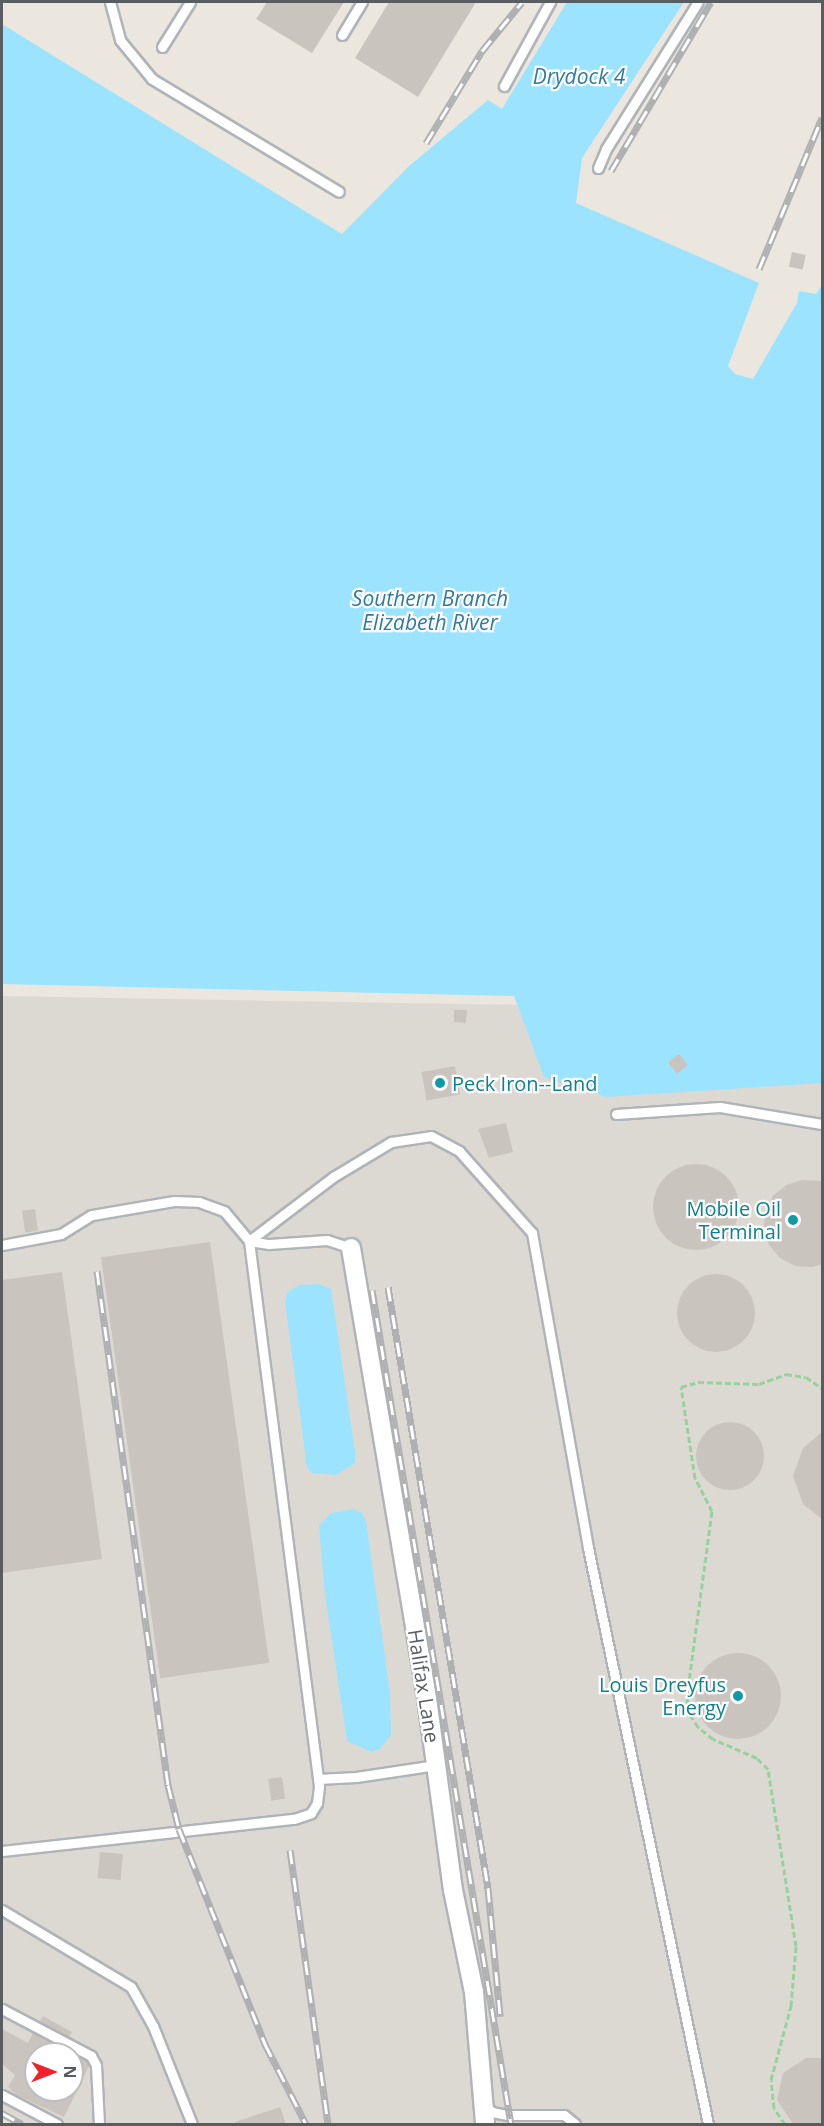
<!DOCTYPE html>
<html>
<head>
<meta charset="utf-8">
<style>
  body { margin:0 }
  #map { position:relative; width:824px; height:2126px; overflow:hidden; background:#ece7de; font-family:"Open Sans",sans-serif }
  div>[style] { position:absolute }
  .industrial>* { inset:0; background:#dcd9d3 }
  .water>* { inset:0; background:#9ce3ff }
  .building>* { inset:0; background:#c9c4be; transform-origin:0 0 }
  .round { border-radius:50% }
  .path>* { height:3px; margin-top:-1.5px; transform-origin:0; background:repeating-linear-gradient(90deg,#97d19e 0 6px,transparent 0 9px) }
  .roads { filter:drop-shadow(2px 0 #b0b4b8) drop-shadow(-2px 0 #b0b4b8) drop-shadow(0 2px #b0b4b8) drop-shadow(0 -2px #b0b4b8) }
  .service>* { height:9px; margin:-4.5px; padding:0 4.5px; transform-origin:4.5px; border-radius:4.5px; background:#fff }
  .minor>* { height:18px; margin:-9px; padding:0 9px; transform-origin:9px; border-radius:9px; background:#fff }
  .rail>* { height:7px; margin-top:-3.5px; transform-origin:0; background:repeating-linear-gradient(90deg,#fff 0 14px,#afb0b1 0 28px); box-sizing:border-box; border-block:2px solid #afb0b1 }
  .dots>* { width:16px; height:16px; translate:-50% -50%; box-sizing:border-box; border:3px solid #fff; border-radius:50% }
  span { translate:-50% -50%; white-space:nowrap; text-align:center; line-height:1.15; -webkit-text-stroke:4.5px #fff; paint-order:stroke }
  .culture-label { font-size:20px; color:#0d838f }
  .left { translate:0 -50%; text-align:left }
  .right { translate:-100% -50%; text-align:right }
  .street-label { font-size:20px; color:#585d61 }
  .water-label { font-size:21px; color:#317aa3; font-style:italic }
  .frame { position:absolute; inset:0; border:3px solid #585d61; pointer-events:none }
  .north { position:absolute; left:24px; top:2042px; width:60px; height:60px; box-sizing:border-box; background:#fff; border:2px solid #bcbec0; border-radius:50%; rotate:90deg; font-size:16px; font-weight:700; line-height:24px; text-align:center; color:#585d61 }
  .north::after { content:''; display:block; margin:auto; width:21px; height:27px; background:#f1202f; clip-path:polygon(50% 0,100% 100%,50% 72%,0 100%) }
</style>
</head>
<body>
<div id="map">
  <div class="industrial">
    <i style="clip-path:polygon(evenodd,2px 996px,520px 1005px,822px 1000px,822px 2124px,12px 2124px,2px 2119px,2px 996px,36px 2054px,72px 2054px,72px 2090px,36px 2090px,36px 2054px)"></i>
  </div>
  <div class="water">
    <i style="clip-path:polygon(567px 2px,684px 2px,582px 158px,576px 203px,759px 283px,728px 366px,735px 374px,753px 379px,797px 303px,799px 291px,816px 294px,822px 285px,822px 1083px,606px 1097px,544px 1077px,514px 996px,2px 984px,2px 24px,342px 234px,409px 166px,488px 100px,502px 109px)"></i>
    <i style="clip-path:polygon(319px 1284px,331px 1289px,355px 1451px,355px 1463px,336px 1475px,312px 1473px,307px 1467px,285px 1302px,287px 1293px,299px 1285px)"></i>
    <i style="clip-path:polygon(353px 1509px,362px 1513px,366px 1521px,390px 1693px,391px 1735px,380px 1749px,371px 1752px,347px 1741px,325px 1594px,319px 1526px,331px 1513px)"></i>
  </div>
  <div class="building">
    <i style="clip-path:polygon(267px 2px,344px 2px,312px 53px,256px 19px)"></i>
    <i style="clip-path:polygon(389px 2px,476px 2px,418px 97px,355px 58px)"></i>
    <i style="left:792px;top:252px;width:14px;height:15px;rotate:12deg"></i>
    <i style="clip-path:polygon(454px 1010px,467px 1010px,466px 1023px,454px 1022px)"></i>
    <i style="left:679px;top:1054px;width:14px;height:14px;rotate:51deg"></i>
    <i style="left:455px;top:1066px;width:29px;height:34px;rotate:80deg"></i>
    <i style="clip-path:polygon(506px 1123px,513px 1152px,489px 1158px,478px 1129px)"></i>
    <i class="round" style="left:653px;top:1164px;width:86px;height:86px"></i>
    <i style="clip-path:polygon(802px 1180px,822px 1181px,822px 1264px,812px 1267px,795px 1266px,780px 1258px,769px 1245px,764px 1228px,765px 1211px,773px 1196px,786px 1185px)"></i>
    <i style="left:35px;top:1209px;width:22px;height:13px;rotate:82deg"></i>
    <i style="left:210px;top:1242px;width:425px;height:110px;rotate:82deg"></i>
    <i style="clip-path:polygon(62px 1272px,102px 1559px,2px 1573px,2px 1280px)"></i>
    <i class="round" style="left:677px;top:1274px;width:78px;height:78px"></i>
    <i class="round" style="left:696px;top:1422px;width:68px;height:68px"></i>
    <i style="clip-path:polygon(822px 1432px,822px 1519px,803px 1504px,793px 1476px,803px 1448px)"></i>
    <i class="round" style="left:695px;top:1653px;width:86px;height:86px"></i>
    <i style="left:282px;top:1777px;width:22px;height:14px;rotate:82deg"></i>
    <i style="left:100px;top:1852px;width:23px;height:26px;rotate:5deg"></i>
    <i style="left:43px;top:2016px;width:33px;height:6px;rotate:29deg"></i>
    <i style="clip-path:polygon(2px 2029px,28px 2043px,33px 2033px,63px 2049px,60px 2054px,36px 2054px,36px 2090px,72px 2090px,72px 2054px,87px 2062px,89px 2066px,64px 2117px,17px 2095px,8px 2087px,15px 2075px,2px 2064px)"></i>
    <i style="clip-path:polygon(806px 2058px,822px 2058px,822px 2124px,793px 2124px,777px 2100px,783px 2073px)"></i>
    <i style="clip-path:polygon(280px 2107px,286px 2124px,235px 2124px,235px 2122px)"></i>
  </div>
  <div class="path">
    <i style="left:785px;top:2124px;width:19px;rotate:-125deg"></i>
    <i style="left:774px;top:2108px;width:28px;rotate:-96deg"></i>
    <i style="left:771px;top:2080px;width:77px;rotate:-74.9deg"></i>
    <i style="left:791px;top:2006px;width:60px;rotate:-85.2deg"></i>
    <i style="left:796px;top:1946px;width:179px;rotate:-99deg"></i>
    <i style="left:768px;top:1769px;width:16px;rotate:-135deg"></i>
    <i style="left:757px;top:1758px;width:48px;rotate:-156.6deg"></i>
    <i style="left:713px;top:1739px;width:19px;rotate:-141deg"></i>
    <i style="left:698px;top:1727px;width:17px;rotate:-123deg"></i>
    <i style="left:689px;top:1713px;width:17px;rotate:-97deg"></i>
    <i style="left:687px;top:1696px;width:187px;rotate:-82.3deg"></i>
    <i style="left:712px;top:1511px;width:37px;rotate:-117deg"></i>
    <i style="left:695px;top:1478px;width:92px;rotate:-98.7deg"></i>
    <i style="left:681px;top:1387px;width:18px;rotate:-16deg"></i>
    <i style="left:698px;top:1382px;width:61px;rotate:1.9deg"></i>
    <i style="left:759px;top:1384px;width:29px;rotate:-20deg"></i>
    <i style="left:786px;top:1374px;width:20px;rotate:9deg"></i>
    <i style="left:806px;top:1377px;width:19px;rotate:35deg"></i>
  </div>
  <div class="roads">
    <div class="service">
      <i style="left:110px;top:2px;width:39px;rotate:75deg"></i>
      <i style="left:120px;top:40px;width:50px;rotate:50.6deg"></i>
      <i style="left:152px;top:79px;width:218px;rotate:31.1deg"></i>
      <i style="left:342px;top:35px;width:39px;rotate:-59deg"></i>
      <i style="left:162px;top:47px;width:53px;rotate:-58.1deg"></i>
      <i style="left:504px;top:86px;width:96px;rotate:-61.3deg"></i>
      <i style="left:598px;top:168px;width:21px;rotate:-67deg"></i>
      <i style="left:606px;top:149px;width:173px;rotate:-58deg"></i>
      <i style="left:616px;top:1114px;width:104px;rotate:-3.9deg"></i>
      <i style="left:720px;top:1107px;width:103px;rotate:9.5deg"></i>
      <i style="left:2px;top:1245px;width:60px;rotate:-10.6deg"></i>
      <i style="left:61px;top:1234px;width:36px;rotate:-32deg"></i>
      <i style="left:92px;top:1215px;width:83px;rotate:-9.7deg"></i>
      <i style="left:174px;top:1201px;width:25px;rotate:2deg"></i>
      <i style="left:199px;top:1202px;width:27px;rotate:20deg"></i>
      <i style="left:224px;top:1211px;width:39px;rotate:50deg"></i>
      <i style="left:249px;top:1241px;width:20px;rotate:9deg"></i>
      <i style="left:269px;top:1244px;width:58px;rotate:-3.9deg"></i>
      <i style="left:327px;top:1240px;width:25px;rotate:18deg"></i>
      <i style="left:318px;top:1779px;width:38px;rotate:-3deg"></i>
      <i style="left:356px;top:1777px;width:81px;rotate:-8.5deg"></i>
      <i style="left:2px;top:1851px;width:294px;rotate:-6.3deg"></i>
      <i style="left:294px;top:1819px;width:18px;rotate:-19deg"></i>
      <i style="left:311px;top:1813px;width:12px;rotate:-59deg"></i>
      <i style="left:317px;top:1803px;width:17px;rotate:-83deg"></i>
      <i style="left:319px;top:1786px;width:549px;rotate:-97.32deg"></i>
      <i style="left:249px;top:1241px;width:106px;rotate:-37.3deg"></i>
      <i style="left:333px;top:1177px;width:68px;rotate:-31.1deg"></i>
      <i style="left:391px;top:1142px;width:40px;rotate:-8.5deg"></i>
      <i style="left:431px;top:1136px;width:32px;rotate:28deg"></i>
      <i style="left:459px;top:1151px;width:110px;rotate:48.3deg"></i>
      <i style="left:532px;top:1233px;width:320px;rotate:79.9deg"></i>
      <i style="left:588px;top:1548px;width:588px;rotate:78.23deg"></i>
      <i style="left:2px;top:1910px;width:150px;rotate:30.8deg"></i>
      <i style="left:131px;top:1987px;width:45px;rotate:60.6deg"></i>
      <i style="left:153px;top:2026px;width:105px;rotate:68.3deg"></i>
      <i style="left:2px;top:2009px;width:101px;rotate:27.8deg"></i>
      <i style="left:91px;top:2056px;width:10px;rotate:61deg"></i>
      <i style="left:96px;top:2065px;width:59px;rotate:87.1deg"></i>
      <i style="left:2px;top:2095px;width:62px;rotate:27.8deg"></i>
      <i style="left:484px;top:2105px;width:11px;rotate:41deg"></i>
      <i style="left:492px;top:2112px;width:16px;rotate:11deg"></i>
      <i style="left:508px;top:2115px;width:56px"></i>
      <i style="left:564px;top:2115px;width:14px;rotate:39deg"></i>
    </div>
    <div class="minor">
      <i style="left:351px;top:1248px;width:456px;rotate:80.4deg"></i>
      <i style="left:427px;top:1698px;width:194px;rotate:82.3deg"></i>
      <i style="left:453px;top:1890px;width:104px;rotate:78.4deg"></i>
      <i style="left:474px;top:1992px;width:132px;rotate:85.2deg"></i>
    </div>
  </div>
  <div class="rail">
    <i style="left:426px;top:143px;width:108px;rotate:-58.7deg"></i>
    <i style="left:482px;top:51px;width:63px;rotate:-50.8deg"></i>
    <i style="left:611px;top:171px;width:196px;rotate:-59.4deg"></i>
    <i style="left:759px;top:269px;width:164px;rotate:-67.4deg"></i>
    <i style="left:97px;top:1271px;width:519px;rotate:82.14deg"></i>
    <i style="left:168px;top:1785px;width:45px;rotate:76deg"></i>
    <i style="left:179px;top:1829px;width:232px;rotate:68.2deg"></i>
    <i style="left:265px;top:2044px;width:90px;rotate:62.9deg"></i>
    <i style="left:388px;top:1287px;width:609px;rotate:80.55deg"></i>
    <i style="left:488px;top:1888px;width:129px;rotate:84.6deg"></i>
    <i style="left:372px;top:1290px;width:846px;rotate:80.54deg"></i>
    <i style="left:290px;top:1850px;width:277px;rotate:82.1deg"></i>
    <i style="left:2px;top:2113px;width:23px;rotate:29deg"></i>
  </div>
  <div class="dots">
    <i style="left:440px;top:1083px;background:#0f9aa8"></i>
    <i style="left:793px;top:1220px;background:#0f9aa8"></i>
    <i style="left:738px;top:1696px;background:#0f9aa8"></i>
  </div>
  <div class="culture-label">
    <span class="left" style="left:452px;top:1083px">Peck Iron--Land</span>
    <span class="right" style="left:781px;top:1220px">Mobile Oil<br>Terminal</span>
    <span class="right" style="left:726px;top:1696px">Louis Dreyfus<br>Energy</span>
  </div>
  <div class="street-label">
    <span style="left:424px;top:1686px;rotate:81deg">Halifax Lane</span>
  </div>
  <div class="water-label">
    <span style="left:579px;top:76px">Drydock 4</span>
    <span style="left:430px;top:610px">Southern Branch<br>Elizabeth River</span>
  </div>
  <div class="frame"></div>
  <div class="north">N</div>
</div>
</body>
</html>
